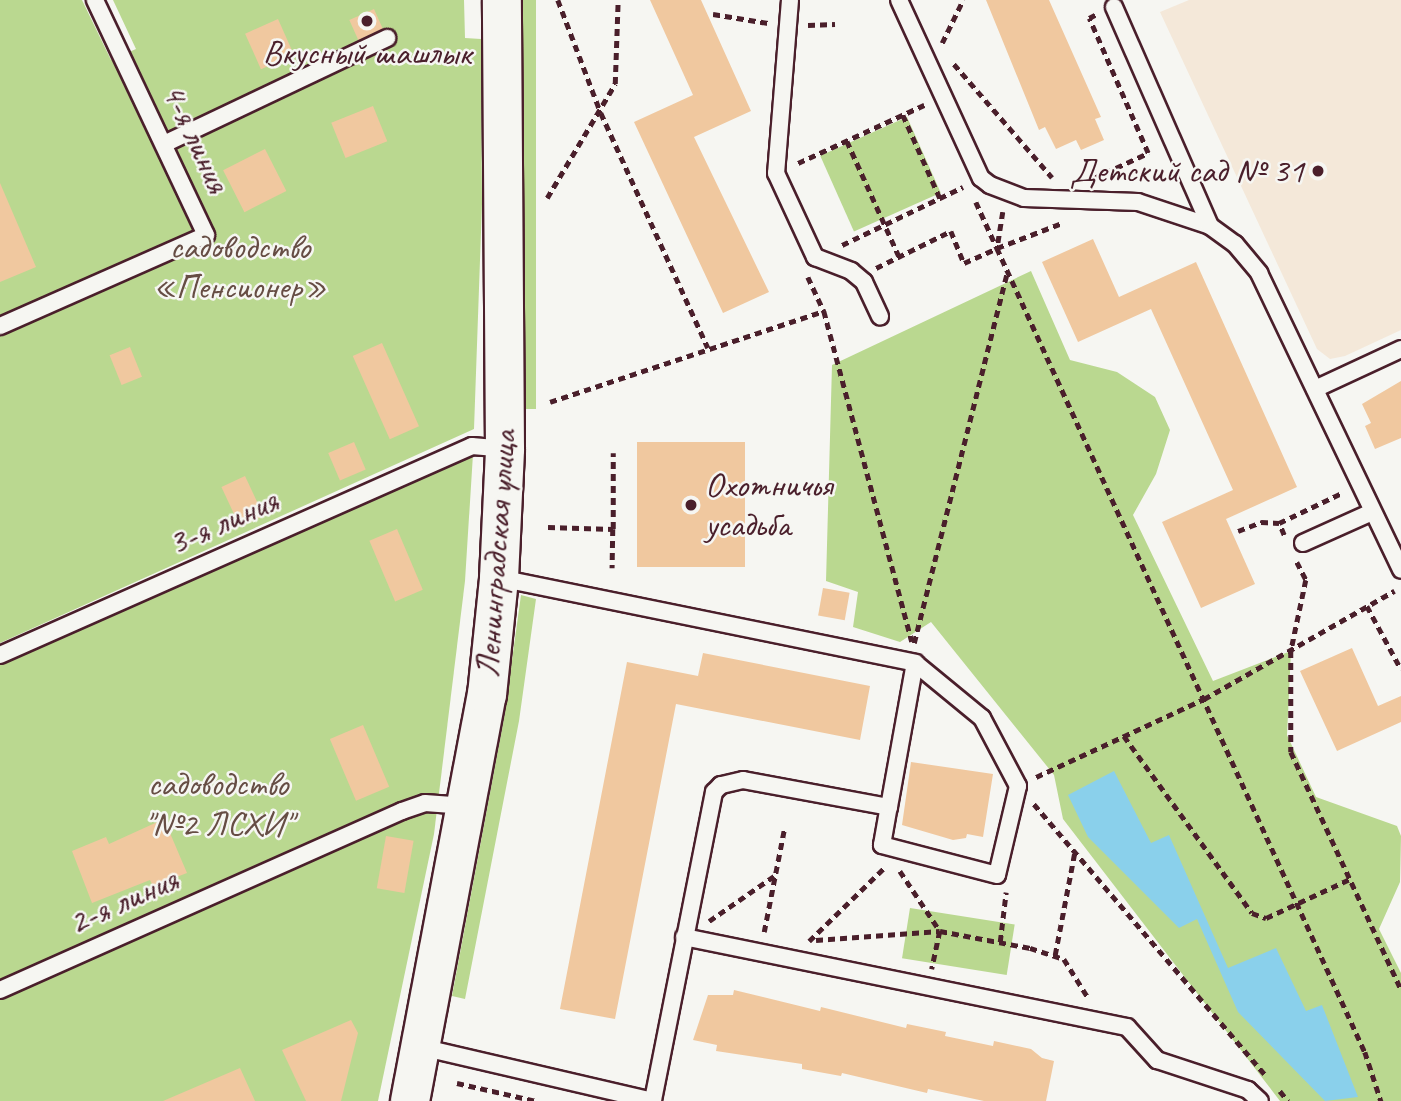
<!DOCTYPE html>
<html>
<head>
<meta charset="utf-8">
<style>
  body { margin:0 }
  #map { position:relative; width:1401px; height:1101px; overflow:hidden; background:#f6f6f2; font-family:Caveat,sans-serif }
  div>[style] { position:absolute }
  .built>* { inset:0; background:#f4e8d9 }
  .green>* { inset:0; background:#bad890; transform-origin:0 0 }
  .water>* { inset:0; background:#8ad0eb }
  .building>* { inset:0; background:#f0c89f; transform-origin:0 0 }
  .path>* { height:4.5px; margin-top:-2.25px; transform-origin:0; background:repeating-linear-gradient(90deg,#4a1f2b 0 7px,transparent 0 12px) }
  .roads { filter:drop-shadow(2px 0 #4a1f2b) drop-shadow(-2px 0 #4a1f2b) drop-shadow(0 2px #4a1f2b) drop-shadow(0 -2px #4a1f2b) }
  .service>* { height:16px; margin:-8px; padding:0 8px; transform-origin:8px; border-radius:8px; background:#f6f6f2 }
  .tertiary>* { height:38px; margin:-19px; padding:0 19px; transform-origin:19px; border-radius:19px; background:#f6f6f2 }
  .dots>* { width:19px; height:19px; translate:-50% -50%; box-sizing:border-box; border:4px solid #f6f6f2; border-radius:50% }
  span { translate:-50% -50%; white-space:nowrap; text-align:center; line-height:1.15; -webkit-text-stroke:5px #f6f6f2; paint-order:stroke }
  .poi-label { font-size:35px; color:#4a1f2b }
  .right { translate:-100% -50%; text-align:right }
  .left { translate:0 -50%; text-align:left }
  .street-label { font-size:35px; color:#4a1f2b }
  .park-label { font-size:35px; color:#664d44 }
</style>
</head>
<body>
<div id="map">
  <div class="built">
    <i style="clip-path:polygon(1189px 0,1401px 0,1401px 330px,1345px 356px,1330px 359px,1317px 349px,1160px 12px)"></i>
  </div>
  <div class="green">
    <i style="clip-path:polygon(0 0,82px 0,111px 60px,136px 49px,113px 0,464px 0,465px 38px,481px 39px,482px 204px,474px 429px,0 643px)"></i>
    <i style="left:520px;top:0;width:16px;height:409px"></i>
    <i style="left:907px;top:117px;width:83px;height:95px;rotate:66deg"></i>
    <i style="clip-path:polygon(1031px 271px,1070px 360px,1117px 372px,1155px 397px,1170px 430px,1156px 474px,1133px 515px,1213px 681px,1291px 651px,1287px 735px,1316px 797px,1397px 826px,1401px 836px,1400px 882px,1379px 929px,1401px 973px,1401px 1101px,1280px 1101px,1063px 819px,1054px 775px,931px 622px,900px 642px,853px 627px,858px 592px,826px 581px,832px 365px)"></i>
    <i style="clip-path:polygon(473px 454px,465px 581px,434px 834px,378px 1101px,0 1101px,0 661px)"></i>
    <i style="clip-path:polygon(521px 595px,536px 599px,519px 721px,465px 999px,452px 996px,504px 718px)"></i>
    <i style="left:910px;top:908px;width:106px;height:51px;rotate:9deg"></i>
  </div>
  <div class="water">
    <i style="clip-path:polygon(1114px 771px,1151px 843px,1169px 835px,1228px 968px,1276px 948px,1306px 1011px,1322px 1005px,1358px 1097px,1325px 1101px,1238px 1012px,1197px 919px,1179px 928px,1088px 837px,1068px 795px)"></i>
  </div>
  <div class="building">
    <i style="clip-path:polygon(650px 0,701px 0,751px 111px,694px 137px,769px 292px,723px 313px,634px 122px,693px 95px)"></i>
    <i style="clip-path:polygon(986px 0,1049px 0,1101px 117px,1095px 119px,1104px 140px,1081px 150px,1076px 140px,1056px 149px,1045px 127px,1039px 130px)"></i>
    <i style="left:374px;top:9px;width:22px;height:27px;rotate:66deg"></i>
    <i style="left:278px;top:19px;width:39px;height:36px;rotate:66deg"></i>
    <i style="left:373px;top:106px;width:38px;height:45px;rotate:68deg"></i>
    <i style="left:265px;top:149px;width:47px;height:47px;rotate:63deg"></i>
    <i style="clip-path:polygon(0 183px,36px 267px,0 282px)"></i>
    <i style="clip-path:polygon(1093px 239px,1119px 297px,1196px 262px,1297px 487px,1226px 519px,1255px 584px,1201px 608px,1162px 522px,1233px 490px,1151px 309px,1078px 342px,1042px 262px)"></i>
    <i style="left:382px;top:343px;width:91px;height:32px;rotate:66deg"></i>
    <i style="left:130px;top:347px;width:32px;height:22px;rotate:68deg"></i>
    <i style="clip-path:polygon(1401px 381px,1401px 438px,1375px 449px,1365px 426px,1371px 423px,1362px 404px)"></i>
    <i style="left:354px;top:442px;width:30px;height:28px;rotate:67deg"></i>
    <i style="left:745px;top:442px;width:125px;height:108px;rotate:90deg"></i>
    <i style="left:245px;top:476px;width:44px;height:26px;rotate:65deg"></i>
    <i style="left:397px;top:529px;width:66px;height:30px;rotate:67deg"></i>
    <i style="left:823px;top:588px;width:27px;height:28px;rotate:10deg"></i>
    <i style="clip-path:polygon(1352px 648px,1378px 706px,1401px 696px,1401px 722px,1337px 751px,1300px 671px)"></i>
    <i style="clip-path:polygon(703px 653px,870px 686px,860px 740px,676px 704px,615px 1019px,560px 1009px,627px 662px,698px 676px)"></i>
    <i style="left:363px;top:725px;width:67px;height:36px;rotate:67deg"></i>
    <i style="clip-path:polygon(911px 762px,993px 774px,983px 837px,967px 834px,966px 838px,953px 840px,902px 825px)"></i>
    <i style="clip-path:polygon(164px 819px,187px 873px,153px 886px,150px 880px,92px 903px,72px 851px,106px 837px,109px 844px)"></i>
    <i style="left:386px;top:836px;width:28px;height:53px;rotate:10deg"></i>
    <i style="clip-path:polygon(734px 990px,820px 1011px,821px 1007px,906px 1028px,907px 1024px,946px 1032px,945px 1036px,993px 1046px,994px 1041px,1031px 1049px,1042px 1058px,1054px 1061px,1046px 1101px,984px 1101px,928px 1089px,927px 1093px,842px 1073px,841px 1076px,802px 1069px,802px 1064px,716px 1051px,717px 1045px,693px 1040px,708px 995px,733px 995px)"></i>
    <i style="clip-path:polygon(351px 1020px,358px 1033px,341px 1101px,306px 1101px,282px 1050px)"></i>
    <i style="clip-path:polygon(240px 1068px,255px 1101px,163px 1101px)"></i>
  </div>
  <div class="path">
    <i style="left:558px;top:0;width:121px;rotate:69.2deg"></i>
    <i style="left:601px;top:113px;width:258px;rotate:65.5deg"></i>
    <i style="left:713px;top:14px;width:56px;rotate:9.3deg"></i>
    <i style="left:808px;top:25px;width:27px;rotate:-2deg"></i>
    <i style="left:942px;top:43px;width:48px;rotate:-64deg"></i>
    <i style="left:954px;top:64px;width:150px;rotate:49.1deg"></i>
    <i style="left:903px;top:115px;width:91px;rotate:66deg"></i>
    <i style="left:847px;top:141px;width:126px;rotate:65.7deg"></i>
    <i style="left:798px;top:163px;width:139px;rotate:-24.7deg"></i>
    <i style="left:1094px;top:178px;width:60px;rotate:-24.8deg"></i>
    <i style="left:1148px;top:153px;width:147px;rotate:-113.6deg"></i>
    <i style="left:1089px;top:18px;width:7px;rotate:-27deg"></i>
    <i style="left:547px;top:198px;width:133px;rotate:-59.2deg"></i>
    <i style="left:615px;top:84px;width:84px;rotate:-88deg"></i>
    <i style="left:976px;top:202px;width:51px;rotate:65.5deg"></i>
    <i style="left:997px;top:248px;width:70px;rotate:-21deg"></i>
    <i style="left:1003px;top:212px;width:36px;rotate:99deg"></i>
    <i style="left:997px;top:248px;width:884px;rotate:65.41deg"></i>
    <i style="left:1365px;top:1052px;width:52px;rotate:71.9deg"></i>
    <i style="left:842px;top:245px;width:134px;rotate:-25.6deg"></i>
    <i style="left:876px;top:268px;width:84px;rotate:-26.3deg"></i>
    <i style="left:951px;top:231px;width:35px;rotate:68deg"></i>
    <i style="left:964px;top:263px;width:36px;rotate:-24deg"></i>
    <i style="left:808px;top:277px;width:38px;rotate:65deg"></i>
    <i style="left:824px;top:311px;width:342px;rotate:75.1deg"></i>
    <i style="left:550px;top:402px;width:289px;rotate:-18.4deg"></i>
    <i style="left:548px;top:527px;width:65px;rotate:1.8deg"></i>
    <i style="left:613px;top:529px;width:39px;rotate:91deg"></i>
    <i style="left:613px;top:529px;width:76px;rotate:-90deg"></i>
    <i style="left:1238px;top:531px;width:25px;rotate:-21deg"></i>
    <i style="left:1261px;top:522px;width:18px;rotate:3deg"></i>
    <i style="left:1284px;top:535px;width:13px;rotate:-113deg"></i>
    <i style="left:1279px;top:523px;width:70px;rotate:-25.5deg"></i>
    <i style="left:1297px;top:562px;width:20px;rotate:63deg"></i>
    <i style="left:1306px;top:580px;width:73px;rotate:101.9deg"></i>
    <i style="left:1291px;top:651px;width:101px;rotate:90deg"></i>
    <i style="left:1291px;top:752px;width:261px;rotate:65.1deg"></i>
    <i style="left:1367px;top:606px;width:72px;rotate:61.6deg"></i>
    <i style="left:914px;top:643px;width:382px;rotate:-75.9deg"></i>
    <i style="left:1124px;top:736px;width:218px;rotate:54.1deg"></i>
    <i style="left:1252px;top:913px;width:15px;rotate:20deg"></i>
    <i style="left:1266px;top:918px;width:93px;rotate:-24.9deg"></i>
    <i style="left:1036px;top:777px;width:185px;rotate:-24.9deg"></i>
    <i style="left:1204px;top:699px;width:219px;rotate:-29.6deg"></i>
    <i style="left:1034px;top:804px;width:355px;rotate:49.5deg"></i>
    <i style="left:900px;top:871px;width:72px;rotate:56.3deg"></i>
    <i style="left:940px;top:931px;width:39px;rotate:102deg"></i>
    <i style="left:709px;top:921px;width:79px;rotate:-34.7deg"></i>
    <i style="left:764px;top:932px;width:104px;rotate:-78.9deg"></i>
    <i style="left:816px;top:940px;width:124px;rotate:-4.2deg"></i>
    <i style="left:940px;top:931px;width:92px;rotate:10.7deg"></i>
    <i style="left:1030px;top:948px;width:36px;rotate:18deg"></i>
    <i style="left:1064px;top:959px;width:47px;rotate:58deg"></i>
    <i style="left:809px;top:941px;width:107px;rotate:-44.2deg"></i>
    <i style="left:1000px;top:942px;width:50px;rotate:-83.2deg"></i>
    <i style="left:1055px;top:955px;width:107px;rotate:-79.2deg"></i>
    <i style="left:457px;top:1083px;width:81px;rotate:12.8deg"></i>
    <i style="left:1280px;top:1091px;width:13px;rotate:51deg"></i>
  </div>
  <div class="roads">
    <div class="service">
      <i style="left:790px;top:0;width:174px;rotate:94.6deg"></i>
      <i style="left:776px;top:173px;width:93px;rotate:65.1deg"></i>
      <i style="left:815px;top:257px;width:39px;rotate:21deg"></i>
      <i style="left:851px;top:271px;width:17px;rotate:40deg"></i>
      <i style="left:864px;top:282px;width:38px;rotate:65deg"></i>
      <i style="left:899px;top:0;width:196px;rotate:65.3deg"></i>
      <i style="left:981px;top:178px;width:11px;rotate:38deg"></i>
      <i style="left:990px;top:185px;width:36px;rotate:21deg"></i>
      <i style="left:1024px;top:198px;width:114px;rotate:2deg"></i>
      <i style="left:1138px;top:202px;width:76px;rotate:18.4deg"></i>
      <i style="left:1210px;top:226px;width:31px;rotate:36deg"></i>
      <i style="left:1235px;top:244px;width:38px;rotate:50deg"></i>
      <i style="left:1259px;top:273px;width:329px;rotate:64.4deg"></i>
      <i style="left:1114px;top:7px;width:239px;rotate:66.3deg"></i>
      <i style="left:166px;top:143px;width:245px;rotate:-25.4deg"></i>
      <i style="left:0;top:326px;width:225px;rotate:-23.8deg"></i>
      <i style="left:206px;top:235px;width:260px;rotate:-115.3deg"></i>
      <i style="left:1315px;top:389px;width:95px;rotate:-24.9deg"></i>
      <i style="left:1303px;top:543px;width:76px;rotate:-24.2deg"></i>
      <i style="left:499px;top:578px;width:425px;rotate:11.5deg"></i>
      <i style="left:915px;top:663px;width:87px;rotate:39.4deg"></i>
      <i style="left:982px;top:718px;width:77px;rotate:62.1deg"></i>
      <i style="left:1018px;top:786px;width:91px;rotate:103.3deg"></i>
      <i style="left:997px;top:875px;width:119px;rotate:-165.4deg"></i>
      <i style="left:882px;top:845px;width:39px;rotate:-80deg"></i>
      <i style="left:889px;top:807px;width:148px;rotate:-169.5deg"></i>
      <i style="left:743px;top:780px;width:23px;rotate:167deg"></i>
      <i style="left:721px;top:785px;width:10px;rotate:135deg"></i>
      <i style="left:714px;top:792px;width:315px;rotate:101.2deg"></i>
      <i style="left:0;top:655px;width:516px;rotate:-23.88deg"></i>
      <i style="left:472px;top:446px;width:33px;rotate:5deg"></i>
      <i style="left:889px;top:807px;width:146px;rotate:-79.8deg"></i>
      <i style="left:684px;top:937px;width:452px;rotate:11.5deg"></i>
      <i style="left:1127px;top:1027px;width:45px;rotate:47.7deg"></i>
      <i style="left:1157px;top:1060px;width:96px;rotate:18.2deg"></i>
      <i style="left:1248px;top:1090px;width:16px;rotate:43deg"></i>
      <i style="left:0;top:990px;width:440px;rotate:-24deg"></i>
      <i style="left:402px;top:811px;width:24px;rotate:-19deg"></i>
      <i style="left:425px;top:803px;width:41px;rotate:4.2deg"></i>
      <i style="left:421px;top:1047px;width:238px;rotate:13.1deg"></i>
    </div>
    <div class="tertiary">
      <i style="left:410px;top:1101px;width:413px;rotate:-79.3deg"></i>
      <i style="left:487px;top:695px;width:118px;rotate:-84.1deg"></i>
      <i style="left:499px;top:578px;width:129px;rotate:-87.3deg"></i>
      <i style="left:505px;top:449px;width:449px;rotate:-90.4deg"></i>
    </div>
  </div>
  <div class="dots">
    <i style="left:367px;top:21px;background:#4a1f2b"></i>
    <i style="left:1318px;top:171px;background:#4a1f2b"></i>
    <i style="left:691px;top:505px;background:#4a1f2b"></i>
  </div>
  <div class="poi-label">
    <span style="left:367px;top:53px">Вкусный шашлык</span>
    <span class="right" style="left:1304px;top:171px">Детский сад № 31</span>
    <span class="left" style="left:705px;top:505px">Охотничья<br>усадьба</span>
  </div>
  <div class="street-label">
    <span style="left:196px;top:138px;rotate:65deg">4-я линия</span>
    <span style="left:223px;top:522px;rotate:-24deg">3-я линия</span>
    <span style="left:496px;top:554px;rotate:-86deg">Ленинградская улица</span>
    <span style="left:123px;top:901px;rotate:-24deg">2-я линия</span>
  </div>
  <div class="park-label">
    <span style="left:240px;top:267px">садоводство<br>«Пенсионер»</span>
    <span style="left:218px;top:804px">садоводство<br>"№2 ЛСХИ"</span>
  </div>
</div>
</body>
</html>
